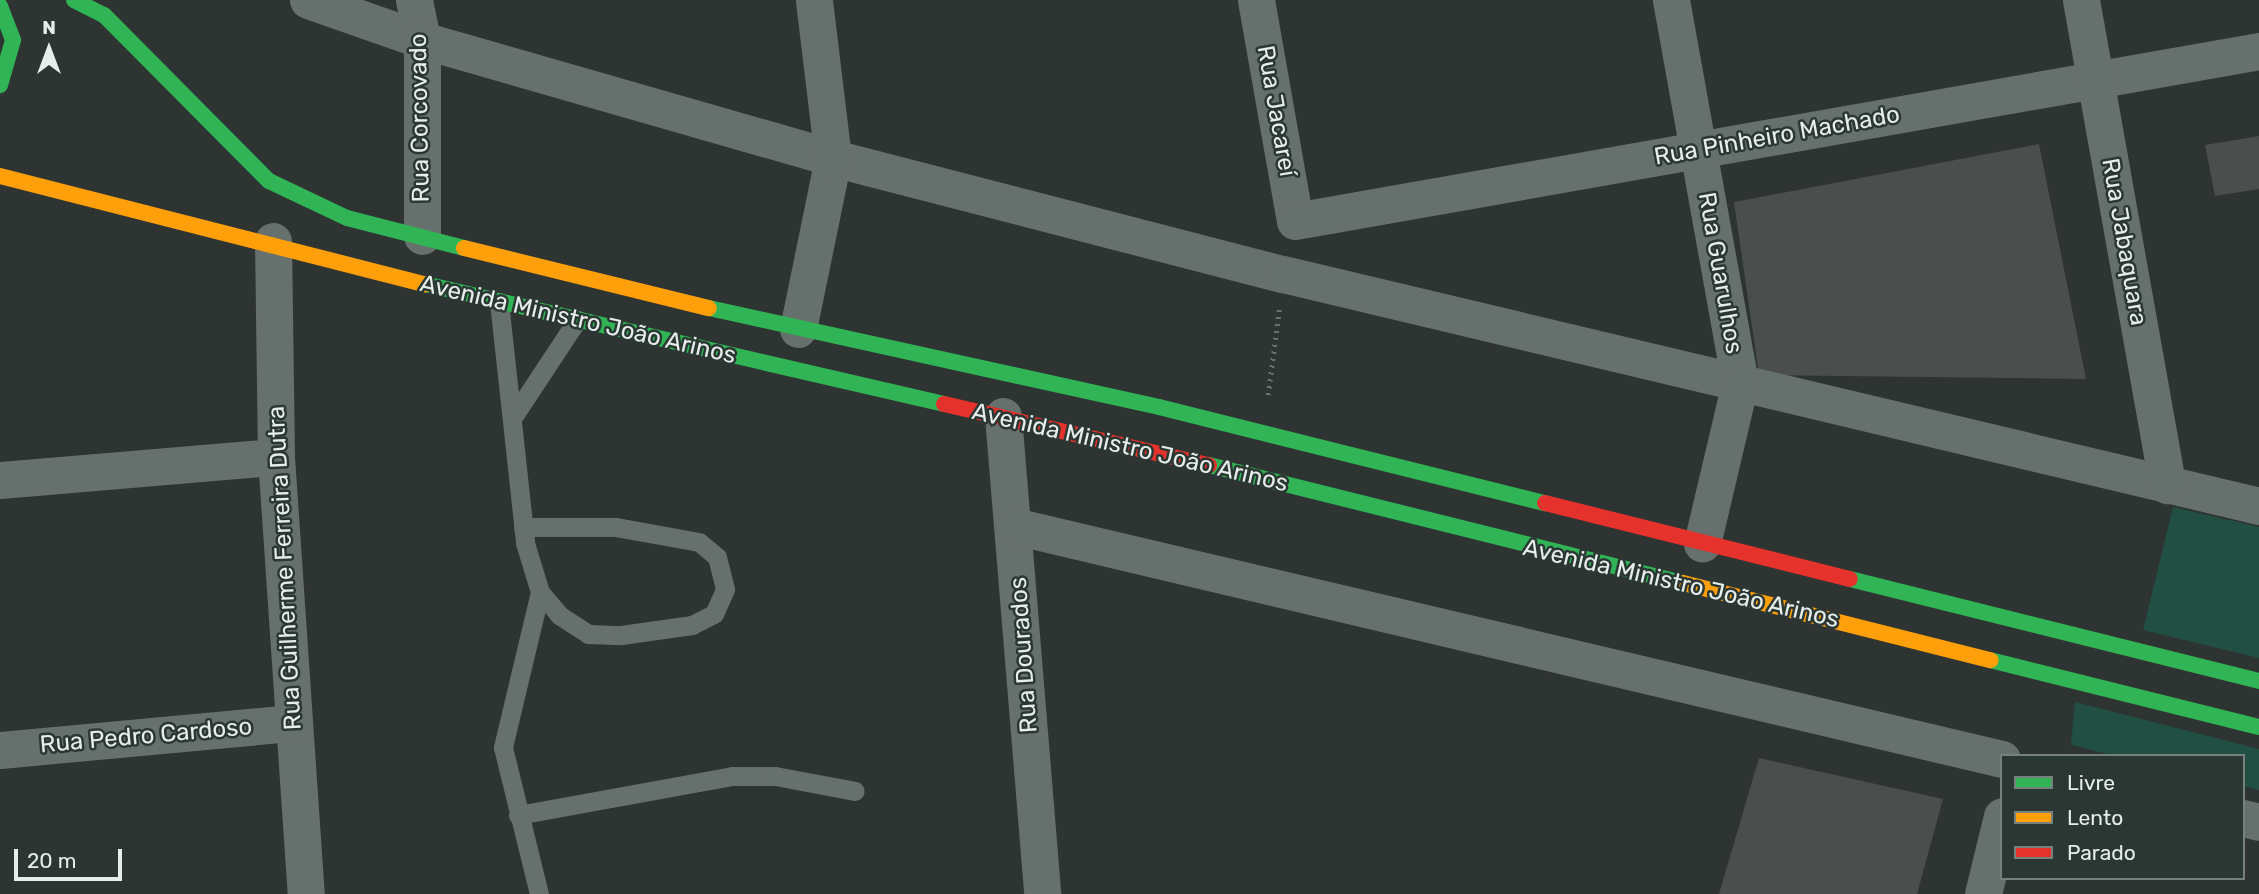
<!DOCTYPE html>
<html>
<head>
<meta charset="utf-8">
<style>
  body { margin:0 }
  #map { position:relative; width:2259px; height:894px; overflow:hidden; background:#2e3432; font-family:Rubik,sans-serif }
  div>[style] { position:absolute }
  .green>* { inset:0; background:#224f43 }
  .building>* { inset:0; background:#4a4f4d }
  .path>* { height:4.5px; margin-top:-2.25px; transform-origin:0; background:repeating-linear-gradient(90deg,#6a716f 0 2px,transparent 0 7px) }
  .lane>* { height:19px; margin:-9.5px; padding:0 9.5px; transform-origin:9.5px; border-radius:9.5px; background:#66706d }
  .street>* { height:37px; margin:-18.5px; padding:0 18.5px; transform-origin:18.5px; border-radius:18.5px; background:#66706d }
  .fast>* { height:16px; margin:-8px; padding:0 8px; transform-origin:8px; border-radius:8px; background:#30b455 }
  .slow>* { height:16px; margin:-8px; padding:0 8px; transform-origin:8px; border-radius:8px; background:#ff9f0a }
  .jam>* { height:16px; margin:-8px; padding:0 8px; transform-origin:8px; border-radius:8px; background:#e5322d }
  span { translate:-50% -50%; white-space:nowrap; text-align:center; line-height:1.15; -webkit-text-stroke:5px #2b3733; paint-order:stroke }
  .street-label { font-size:24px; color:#e6edeb }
  .legend { position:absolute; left:2000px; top:754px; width:245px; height:126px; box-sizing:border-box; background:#2b3733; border:2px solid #76807d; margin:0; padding:9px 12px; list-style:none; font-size:21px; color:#e6edeb }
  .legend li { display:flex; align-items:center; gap:14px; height:35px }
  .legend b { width:35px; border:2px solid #76807d }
  .north { position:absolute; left:14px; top:14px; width:70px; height:70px; -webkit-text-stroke:5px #2b3733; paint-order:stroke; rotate:0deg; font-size:19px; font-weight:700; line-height:28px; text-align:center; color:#e6edeb }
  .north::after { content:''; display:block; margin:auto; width:24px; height:32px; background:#e6edeb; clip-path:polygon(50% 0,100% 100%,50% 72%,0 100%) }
  .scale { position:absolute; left:14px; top:849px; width:108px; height:32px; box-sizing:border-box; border:4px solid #e6edeb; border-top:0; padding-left:9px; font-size:21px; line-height:24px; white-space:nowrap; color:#e6edeb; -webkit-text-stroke:5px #2b3733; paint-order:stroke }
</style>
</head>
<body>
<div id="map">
  <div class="green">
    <i style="clip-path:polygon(2173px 507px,2259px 527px,2259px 658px,2143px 630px)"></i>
    <i style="clip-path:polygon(2075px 702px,2259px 749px,2259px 790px,2243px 786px,2243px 756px,2116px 756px,2071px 745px)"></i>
  </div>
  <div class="building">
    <i style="clip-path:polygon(2259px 136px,2259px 189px,2215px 196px,2205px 145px)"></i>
    <i style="clip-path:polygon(2039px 144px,2086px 379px,1759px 375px,1734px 202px)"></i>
    <i style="clip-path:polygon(1759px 758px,1943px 799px,1917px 894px,1719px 894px)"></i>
  </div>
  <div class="path">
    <i style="left:1268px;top:395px;width:86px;rotate:-82.6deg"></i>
  </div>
  <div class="lane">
    <i style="left:499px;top:302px;width:242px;rotate:83.8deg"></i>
    <i style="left:525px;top:543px;width:51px;rotate:73deg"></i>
    <i style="left:540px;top:592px;width:30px;rotate:50deg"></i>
    <i style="left:559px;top:615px;width:35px;rotate:33deg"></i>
    <i style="left:588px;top:634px;width:33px;rotate:2deg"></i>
    <i style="left:621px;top:635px;width:72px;rotate:-8deg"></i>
    <i style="left:692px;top:625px;width:25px;rotate:-27deg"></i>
    <i style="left:714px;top:614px;width:27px;rotate:-66deg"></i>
    <i style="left:725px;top:589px;width:33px;rotate:-104deg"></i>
    <i style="left:717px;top:557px;width:23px;rotate:-140deg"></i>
    <i style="left:699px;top:542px;width:84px;rotate:-169.8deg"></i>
    <i style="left:616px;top:527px;width:93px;rotate:180deg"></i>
    <i style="left:515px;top:414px;width:113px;rotate:-56.6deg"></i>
    <i style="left:518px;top:815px;width:218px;rotate:-10.3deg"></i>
    <i style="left:732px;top:776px;width:43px"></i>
    <i style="left:775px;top:776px;width:81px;rotate:10.6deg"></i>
    <i style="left:539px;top:894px;width:151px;rotate:-103.8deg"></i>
    <i style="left:503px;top:747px;width:159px;rotate:-76.6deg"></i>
  </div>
  <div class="street">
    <i style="left:308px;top:0;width:121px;rotate:19.3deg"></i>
    <i style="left:422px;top:40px;width:428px;rotate:16deg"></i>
    <i style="left:833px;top:158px;width:465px;rotate:14.5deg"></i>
    <i style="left:1283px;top:274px;width:1003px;rotate:13.37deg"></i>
    <i style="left:414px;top:0;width:41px;rotate:78.7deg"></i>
    <i style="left:422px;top:40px;width:196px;rotate:90deg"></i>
    <i style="left:1256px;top:0;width:224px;rotate:80deg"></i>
    <i style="left:1295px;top:221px;width:979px;rotate:-10deg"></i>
    <i style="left:1671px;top:0;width:389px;rotate:79.8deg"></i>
    <i style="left:1740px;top:383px;width:165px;rotate:103.3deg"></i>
    <i style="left:2081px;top:0;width:493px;rotate:79.9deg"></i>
    <i style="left:273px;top:241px;width:216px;rotate:89.2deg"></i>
    <i style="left:276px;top:457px;width:438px;rotate:86.1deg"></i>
    <i style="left:798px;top:329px;width:175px;rotate:-78.4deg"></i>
    <i style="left:833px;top:158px;width:159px;rotate:-96.9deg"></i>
    <i style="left:1003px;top:416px;width:480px;rotate:85.3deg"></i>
    <i style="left:0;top:480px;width:277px;rotate:-4.8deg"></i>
    <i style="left:1014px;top:526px;width:1015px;rotate:13.27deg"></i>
    <i style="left:0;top:750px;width:294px;rotate:-5.3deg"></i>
    <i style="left:2243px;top:818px;width:16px;rotate:14deg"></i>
    <i style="left:1983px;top:894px;width:80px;rotate:-76.3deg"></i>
  </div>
  <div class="fast">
    <i style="left:74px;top:0;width:34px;rotate:27deg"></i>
    <i style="left:104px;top:15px;width:234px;rotate:45.2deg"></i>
    <i style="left:269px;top:181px;width:86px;rotate:25.4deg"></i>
    <i style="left:347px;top:218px;width:121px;rotate:14.4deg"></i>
    <i style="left:0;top:6px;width:36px;rotate:69deg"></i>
    <i style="left:13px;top:40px;width:47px;rotate:106.1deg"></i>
    <i style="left:425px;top:284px;width:533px;rotate:13.02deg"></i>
    <i style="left:709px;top:308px;width:461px;rotate:12.4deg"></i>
    <i style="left:1159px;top:407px;width:398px;rotate:14deg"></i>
    <i style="left:1209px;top:465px;width:488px;rotate:14deg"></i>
    <i style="left:1850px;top:579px;width:422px;rotate:14deg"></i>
    <i style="left:1990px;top:660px;width:277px;rotate:14deg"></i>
  </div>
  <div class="slow">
    <i style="left:0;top:176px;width:439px;rotate:14.3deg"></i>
    <i style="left:464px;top:248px;width:252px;rotate:13.8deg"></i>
    <i style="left:1683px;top:583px;width:317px;rotate:14.1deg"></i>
  </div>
  <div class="jam">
    <i style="left:944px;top:404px;width:272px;rotate:13deg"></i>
    <i style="left:1545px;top:503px;width:314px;rotate:14deg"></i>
  </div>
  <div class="street-label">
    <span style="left:1276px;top:111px;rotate:80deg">Rua Jacareí</span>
    <span style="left:420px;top:118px;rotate:-91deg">Rua Corcovado</span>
    <span style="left:1777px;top:136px;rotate:-10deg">Rua Pinheiro Machado</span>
    <span style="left:2124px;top:242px;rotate:80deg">Rua Jabaquara</span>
    <span style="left:1720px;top:273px;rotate:80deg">Rua Guarulhos</span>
    <span style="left:578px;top:320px;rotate:13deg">Avenida Ministro João Arinos</span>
    <span style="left:1130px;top:448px;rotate:13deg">Avenida Ministro João Arinos</span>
    <span style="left:285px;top:568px;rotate:-93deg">Rua Guilherme Ferreira Dutra</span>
    <span style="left:1681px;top:584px;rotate:13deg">Avenida Ministro João Arinos</span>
    <span style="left:1024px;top:655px;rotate:-94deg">Rua Dourados</span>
    <span style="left:146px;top:736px;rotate:-5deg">Rua Pedro Cardoso</span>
  </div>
  <ul class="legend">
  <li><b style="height:9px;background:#30b455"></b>Livre</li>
  <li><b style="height:9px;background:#ff9f0a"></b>Lento</li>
  <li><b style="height:9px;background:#e5322d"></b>Parado</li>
  </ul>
  <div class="north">N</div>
  <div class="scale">20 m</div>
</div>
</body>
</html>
